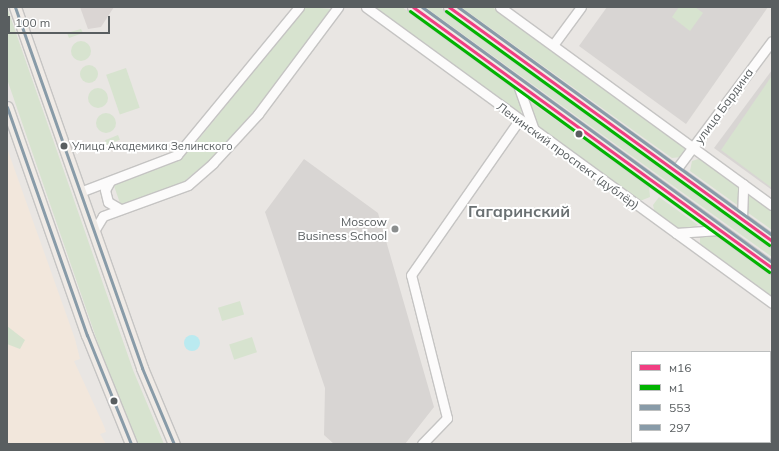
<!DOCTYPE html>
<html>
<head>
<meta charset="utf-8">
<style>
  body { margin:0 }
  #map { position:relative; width:779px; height:451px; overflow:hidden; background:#e9e6e3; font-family:Mulish,sans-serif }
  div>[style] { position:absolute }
  .commercial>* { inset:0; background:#f2e7dc }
  .industrial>* { inset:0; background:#d8d5d3 }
  .education>* { inset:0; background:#dad5d3 }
  .green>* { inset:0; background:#d7e3cf; transform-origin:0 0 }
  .round { border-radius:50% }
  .water>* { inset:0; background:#baeaf0 }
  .roads { filter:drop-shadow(1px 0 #c5c4c3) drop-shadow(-1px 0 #c5c4c3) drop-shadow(0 1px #c5c4c3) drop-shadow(0 -1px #c5c4c3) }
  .minor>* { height:9px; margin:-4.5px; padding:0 4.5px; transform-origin:4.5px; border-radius:4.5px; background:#fcfbfb }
  .major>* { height:11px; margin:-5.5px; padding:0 5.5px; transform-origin:5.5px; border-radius:5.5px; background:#f0ebe6 }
  .bus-1>* { height:3px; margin:-1.5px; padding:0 1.5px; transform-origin:1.5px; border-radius:1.5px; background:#f13e82 }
  .bus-2>* { height:3px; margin:-1.5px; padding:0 1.5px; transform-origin:1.5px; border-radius:1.5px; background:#01b400 }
  .bus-3>* { height:3px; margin:-1.5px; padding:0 1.5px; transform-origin:1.5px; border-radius:1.5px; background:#889ba8 }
  .bus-4>* { height:3px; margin:-1.5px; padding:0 1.5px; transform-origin:1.5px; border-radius:1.5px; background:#889ba8 }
  .dots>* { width:11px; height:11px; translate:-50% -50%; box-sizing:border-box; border:2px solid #fff; border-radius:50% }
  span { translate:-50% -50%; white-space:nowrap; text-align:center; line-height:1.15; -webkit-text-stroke:4px #fff; paint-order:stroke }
  .bus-label { font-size:11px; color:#595e60 }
  .left { translate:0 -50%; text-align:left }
  .street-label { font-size:12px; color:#595e60 }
  .poi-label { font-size:12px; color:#595e60 }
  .right { translate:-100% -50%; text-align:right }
  .district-label { font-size:16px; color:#6a7072; font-weight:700 }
  .frame { position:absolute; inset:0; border:8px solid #595e60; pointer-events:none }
  .legend { position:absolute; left:631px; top:351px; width:140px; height:92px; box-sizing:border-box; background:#fff; border:1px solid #bdbfbf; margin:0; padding:5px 7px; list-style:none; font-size:12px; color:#595e60 }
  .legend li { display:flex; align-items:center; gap:8px; height:20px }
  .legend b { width:20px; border:1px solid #bdbfbf }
  .scale { position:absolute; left:8px; top:16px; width:102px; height:18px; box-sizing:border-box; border:2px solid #595e60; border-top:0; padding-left:5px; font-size:12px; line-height:14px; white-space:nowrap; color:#595e60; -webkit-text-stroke:3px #fff; paint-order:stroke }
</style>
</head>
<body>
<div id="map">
  <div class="commercial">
    <i style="clip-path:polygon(7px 148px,75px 339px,80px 359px,74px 361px,104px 426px,106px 432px,100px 434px,106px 444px,7px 444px)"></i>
  </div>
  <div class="industrial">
    <i style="clip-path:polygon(607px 7px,768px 7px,686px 124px,579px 46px)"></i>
    <i style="clip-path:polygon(772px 70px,772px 190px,714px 148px)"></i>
    <i style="clip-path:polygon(304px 159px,378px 213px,434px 407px,405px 444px,334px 444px,324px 435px,325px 388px,265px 212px)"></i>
  </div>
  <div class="education">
    <i style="clip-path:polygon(80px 7px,114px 7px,101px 27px,88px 29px)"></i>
  </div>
  <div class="green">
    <i style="clip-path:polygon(7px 7px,133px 370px,164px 444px,135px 444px,122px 413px,7px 79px)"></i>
    <i style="clip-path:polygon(306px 7px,333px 9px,255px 110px,213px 157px,181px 184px,121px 206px,113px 183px,167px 163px,194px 145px)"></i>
    <i style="clip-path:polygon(373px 7px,402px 7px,519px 92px,522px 118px)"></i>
    <i style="clip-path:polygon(425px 7px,440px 7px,558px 92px,772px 248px,772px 257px)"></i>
    <i style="clip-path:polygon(461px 7px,492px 7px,684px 146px,685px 152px,681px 157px,672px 158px)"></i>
    <i style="clip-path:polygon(679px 7px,695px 7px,703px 13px,690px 31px,672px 17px)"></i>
    <i style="clip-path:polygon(81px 29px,83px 33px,69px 38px,67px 33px)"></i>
    <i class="round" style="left:71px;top:41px;width:20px;height:20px"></i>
    <i class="round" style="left:80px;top:65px;width:18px;height:18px"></i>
    <i style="left:126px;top:68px;width:42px;height:21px;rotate:71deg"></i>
    <i style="clip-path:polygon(771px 77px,772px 78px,772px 188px,721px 150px)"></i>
    <i class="round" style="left:88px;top:88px;width:20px;height:20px"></i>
    <i style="clip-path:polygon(529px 101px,649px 186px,650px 197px,640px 201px,532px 122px)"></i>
    <i class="round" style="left:96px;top:113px;width:20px;height:20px"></i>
    <i style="left:118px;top:135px;width:5px;height:14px;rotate:68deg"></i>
    <i style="clip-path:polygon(701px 158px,772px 209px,772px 230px,690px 171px,692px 161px)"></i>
    <i style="clip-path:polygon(659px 197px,698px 225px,680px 233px,655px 214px,653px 205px)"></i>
    <i style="clip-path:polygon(710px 231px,772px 276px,772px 298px,700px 245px,700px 236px)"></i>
    <i style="left:240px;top:301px;width:14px;height:23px;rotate:73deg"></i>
    <i style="clip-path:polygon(7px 326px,25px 340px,20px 349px,7px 344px)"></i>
    <i style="left:252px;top:337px;width:16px;height:24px;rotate:72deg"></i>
  </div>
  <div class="water">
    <i class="round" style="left:184px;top:335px;width:16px;height:16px"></i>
  </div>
  <div class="roads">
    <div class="minor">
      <i style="left:366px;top:7px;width:502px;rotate:36.09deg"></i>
      <i style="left:500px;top:7px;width:336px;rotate:36.1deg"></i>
      <i style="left:553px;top:45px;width:47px;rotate:-53.6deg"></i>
      <i style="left:518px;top:85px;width:48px;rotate:70.4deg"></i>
      <i style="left:675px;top:171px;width:162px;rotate:-53.3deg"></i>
      <i style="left:110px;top:181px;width:10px;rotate:119deg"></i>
      <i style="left:105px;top:190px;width:12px;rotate:76deg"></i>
      <i style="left:108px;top:202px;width:14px;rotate:30deg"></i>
      <i style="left:80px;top:192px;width:104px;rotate:-20.9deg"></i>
      <i style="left:177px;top:155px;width:192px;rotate:-50.5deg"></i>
      <i style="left:742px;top:219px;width:35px;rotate:-88deg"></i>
      <i style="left:94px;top:231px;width:17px;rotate:-59deg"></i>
      <i style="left:103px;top:216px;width:90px;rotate:-20deg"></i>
      <i style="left:188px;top:185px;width:33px;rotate:-41deg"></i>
      <i style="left:213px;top:163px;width:67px;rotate:-47.4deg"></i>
      <i style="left:258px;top:114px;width:134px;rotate:-53.2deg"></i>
      <i style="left:676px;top:233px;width:43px;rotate:-4deg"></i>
      <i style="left:422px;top:444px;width:36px;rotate:-46deg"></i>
      <i style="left:447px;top:418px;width:147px;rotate:-104.1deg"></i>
      <i style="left:411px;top:275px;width:189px;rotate:-55.1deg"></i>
    </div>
    <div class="major">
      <i style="left:15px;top:7px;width:383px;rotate:70.6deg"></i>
      <i style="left:142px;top:368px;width:82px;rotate:67.2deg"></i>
      <i style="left:413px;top:7px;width:444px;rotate:36deg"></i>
      <i style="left:449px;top:7px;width:399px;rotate:35.9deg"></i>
      <i style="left:7px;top:107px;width:242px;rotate:70.7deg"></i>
      <i style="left:87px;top:335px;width:118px;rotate:68deg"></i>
    </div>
  </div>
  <div class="bus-1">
    <i style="left:413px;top:7px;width:444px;rotate:36deg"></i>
    <i style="left:449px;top:7px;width:399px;rotate:35.9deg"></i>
  </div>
  <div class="bus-2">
    <i style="left:410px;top:11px;width:444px;rotate:36deg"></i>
    <i style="left:446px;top:11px;width:399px;rotate:35.9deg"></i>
  </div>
  <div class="bus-3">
    <i style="left:422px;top:7px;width:433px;rotate:36.1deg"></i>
    <i style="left:458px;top:7px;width:388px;rotate:36deg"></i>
  </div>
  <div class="bus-4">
    <i style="left:15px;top:7px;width:383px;rotate:70.6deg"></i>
    <i style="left:142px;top:368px;width:82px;rotate:67.2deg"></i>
    <i style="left:7px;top:107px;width:242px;rotate:70.7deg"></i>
    <i style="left:87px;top:335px;width:118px;rotate:68deg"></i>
  </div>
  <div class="dots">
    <i style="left:579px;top:134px;background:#595e60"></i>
    <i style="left:64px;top:146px;background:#595e60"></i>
    <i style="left:395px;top:229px;background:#8b8e8e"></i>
    <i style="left:114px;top:401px;background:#595e60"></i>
  </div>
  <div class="bus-label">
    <span class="left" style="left:72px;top:146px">Улица Академика Зелинского</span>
  </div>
  <div class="street-label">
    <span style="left:724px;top:106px;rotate:-54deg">улица Бардина</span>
    <span style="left:568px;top:156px;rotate:36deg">Ленинский проспект (дублёр)</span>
  </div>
  <div class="poi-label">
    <span class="right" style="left:387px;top:229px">Moscow<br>Business School</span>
  </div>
  <div class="district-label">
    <span style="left:519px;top:211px">Гагаринский</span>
  </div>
  <div class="frame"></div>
  <ul class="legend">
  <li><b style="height:5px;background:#f13e82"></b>м16</li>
  <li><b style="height:5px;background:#01b400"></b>м1</li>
  <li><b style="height:5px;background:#889ba8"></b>553</li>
  <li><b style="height:5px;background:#889ba8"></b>297</li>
  </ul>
  <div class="scale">100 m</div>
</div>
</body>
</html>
